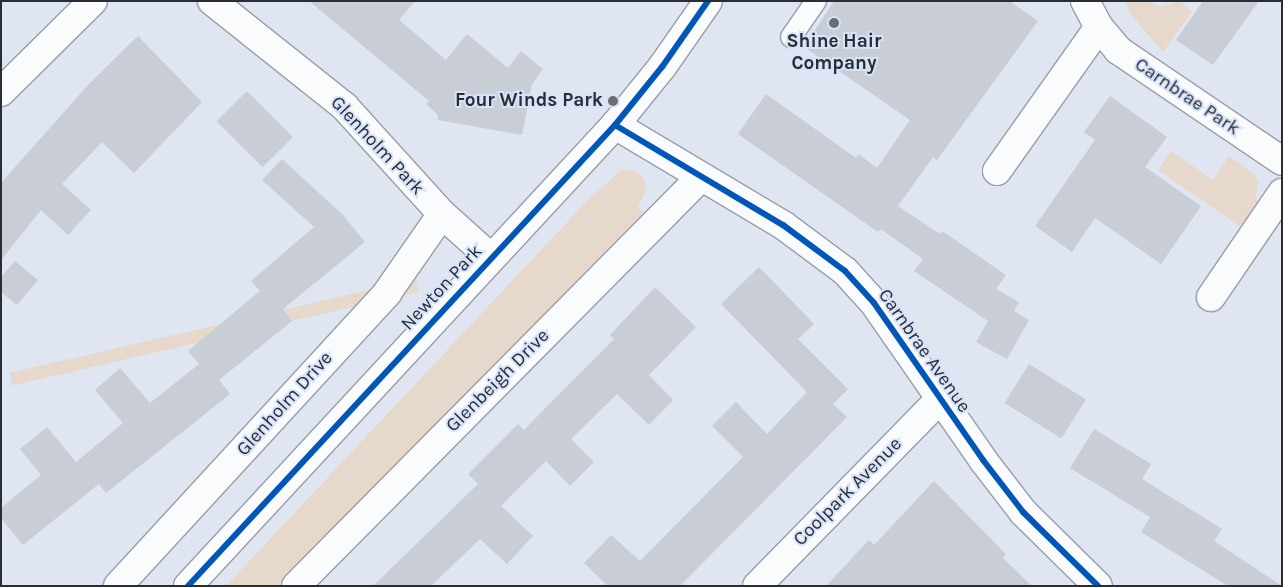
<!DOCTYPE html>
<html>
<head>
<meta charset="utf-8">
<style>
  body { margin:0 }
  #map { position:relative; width:1283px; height:587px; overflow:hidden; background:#dfe5f1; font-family:Karla,sans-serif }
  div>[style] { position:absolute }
  .green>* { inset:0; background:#e6d9cc; transform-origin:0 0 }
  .building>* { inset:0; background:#c8cdd6; transform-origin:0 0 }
  .roads { filter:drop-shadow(1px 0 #999ea7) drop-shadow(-1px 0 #999ea7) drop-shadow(0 1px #999ea7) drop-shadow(0 -1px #999ea7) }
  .service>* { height:20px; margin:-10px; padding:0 10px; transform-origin:10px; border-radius:10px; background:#fafbfd }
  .minor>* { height:28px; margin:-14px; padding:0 14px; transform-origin:14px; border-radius:14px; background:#fafbfd }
  .tertiary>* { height:28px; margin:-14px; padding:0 14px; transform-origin:14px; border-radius:14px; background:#fafbfd }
  .cycleway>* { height:6px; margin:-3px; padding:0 3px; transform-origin:3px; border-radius:3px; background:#0057b8 }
  .dots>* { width:14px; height:14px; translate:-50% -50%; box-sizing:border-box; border:2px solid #d7e3f9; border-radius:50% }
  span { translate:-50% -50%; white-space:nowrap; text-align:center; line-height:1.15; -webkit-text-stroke:4px #d7e3f9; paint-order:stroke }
  .poi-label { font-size:19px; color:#292d35; font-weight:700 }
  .right { translate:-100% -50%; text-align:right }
  .street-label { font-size:19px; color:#292d35 }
  .frame { position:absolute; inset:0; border:2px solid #292d35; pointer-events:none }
</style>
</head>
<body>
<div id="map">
  <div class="green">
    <i style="clip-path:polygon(1125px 1px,1148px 1px,1160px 7px,1180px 1px,1192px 12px,1163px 52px,1131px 15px)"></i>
    <i style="clip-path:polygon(1171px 151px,1213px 180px,1229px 156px,1255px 175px,1258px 182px,1256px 198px,1260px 203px,1242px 228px,1158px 170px)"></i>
    <i style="clip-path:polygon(621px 170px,635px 171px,643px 178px,647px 188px,638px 207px,644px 212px,276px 586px,226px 586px,586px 202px)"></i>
    <i style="left:416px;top:279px;width:13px;height:417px;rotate:77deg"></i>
  </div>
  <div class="building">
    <i style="clip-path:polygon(309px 1px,415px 1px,399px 20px,446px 60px,467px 34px,508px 68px,521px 51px,543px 69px,532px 84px,522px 135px,438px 120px,438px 115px,426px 104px,429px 101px)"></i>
    <i style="clip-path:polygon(834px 1px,1009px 1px,1038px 21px,937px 160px,933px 157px,898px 206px,940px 234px,942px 231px,1006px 275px,996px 289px,1019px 302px,1014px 311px,1029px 320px,1007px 359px,976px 342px,988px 321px,914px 271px,923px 259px,881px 229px,878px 232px,738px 134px,766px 94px,856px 158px,858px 154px,877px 168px,910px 120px,804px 47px)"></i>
    <i style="clip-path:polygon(1203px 1px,1259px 1px,1213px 65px,1176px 40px)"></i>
    <i style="clip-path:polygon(138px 36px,202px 102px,134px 173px,102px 142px,62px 184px,91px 210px,68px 235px,41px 210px,1px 260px,1px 183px,89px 84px)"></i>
    <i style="left:247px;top:91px;width:65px;height:43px;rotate:45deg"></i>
    <i style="clip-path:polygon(1110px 96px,1167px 137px,1145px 167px,1201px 206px,1161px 264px,1095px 218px,1072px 252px,1035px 226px,1095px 140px,1084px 132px)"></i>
    <i style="clip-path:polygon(282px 159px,343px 215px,365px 242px,283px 309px,292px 321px,219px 380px,230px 394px,106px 493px,99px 484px,23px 545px,1px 518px,1px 508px,41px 475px,20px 449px,47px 427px,76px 462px,123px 423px,95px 390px,120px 368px,150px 403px,199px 364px,188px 351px,260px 291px,251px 281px,314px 227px,262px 180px)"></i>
    <i style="clip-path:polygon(15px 261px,38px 280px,17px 305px,1px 292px,1px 277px)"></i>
    <i style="clip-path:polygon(759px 267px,814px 324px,798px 339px,848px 389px,833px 404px,847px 417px,680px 586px,608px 586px,584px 563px,611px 535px,640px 561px,743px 457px,712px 426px,736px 402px,767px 434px,807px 392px,721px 304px)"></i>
    <i style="clip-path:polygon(655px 287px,696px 327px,649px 375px,673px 400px,649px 425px,617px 394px,571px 439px,594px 462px,570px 486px,546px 461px,501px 506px,533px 536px,507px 564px,480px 539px,431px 586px,373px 586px,478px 484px,468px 474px,518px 424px,524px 430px,568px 385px,614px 339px,610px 335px)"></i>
    <i style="left:1029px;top:364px;width:67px;height:46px;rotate:32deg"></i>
    <i style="clip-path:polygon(1094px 429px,1151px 464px,1142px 479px,1222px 529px,1214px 541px,1282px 586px,1228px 586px,1141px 532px,1150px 517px,1070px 468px)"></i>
    <i style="clip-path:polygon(934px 481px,1006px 554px,1003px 558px,1032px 586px,826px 586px,869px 540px,874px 545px)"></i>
  </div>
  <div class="roads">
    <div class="service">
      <i style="left:791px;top:37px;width:44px;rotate:-55.2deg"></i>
    </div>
    <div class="minor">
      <i style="left:212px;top:1px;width:169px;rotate:38.5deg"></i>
      <i style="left:344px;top:106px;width:146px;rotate:47.8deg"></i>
      <i style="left:442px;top:214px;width:64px;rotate:41.9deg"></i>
      <i style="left:1085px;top:1px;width:30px;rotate:62deg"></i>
      <i style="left:1099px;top:27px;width:30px;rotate:50deg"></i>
      <i style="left:1118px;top:50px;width:198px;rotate:34.1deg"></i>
      <i style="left:1px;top:92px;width:129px;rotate:-44.7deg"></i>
      <i style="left:615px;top:125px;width:196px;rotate:30.8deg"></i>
      <i style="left:783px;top:225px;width:77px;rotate:36.6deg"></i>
      <i style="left:845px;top:271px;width:43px;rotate:47.8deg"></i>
      <i style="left:874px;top:303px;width:191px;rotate:55.2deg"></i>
      <i style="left:983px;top:460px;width:66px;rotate:52.4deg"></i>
      <i style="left:1023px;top:512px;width:105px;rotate:44.6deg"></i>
      <i style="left:997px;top:171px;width:176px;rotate:-54.7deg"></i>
      <i style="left:1211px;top:297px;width:126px;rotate:-55.7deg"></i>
      <i style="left:118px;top:586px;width:398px;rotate:-47.4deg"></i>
      <i style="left:387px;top:293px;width:96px;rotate:-55.2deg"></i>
      <i style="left:296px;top:586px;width:576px;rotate:-45.28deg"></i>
      <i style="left:757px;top:586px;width:262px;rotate:-45.6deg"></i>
    </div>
    <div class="tertiary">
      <i style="left:188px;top:586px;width:628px;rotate:-47.19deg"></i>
      <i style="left:615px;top:125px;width:75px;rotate:-51deg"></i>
      <i style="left:662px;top:67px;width:80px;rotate:-55.1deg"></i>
    </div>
  </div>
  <div class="cycleway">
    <i style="left:615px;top:125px;width:196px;rotate:30.8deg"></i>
    <i style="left:783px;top:225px;width:77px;rotate:36.6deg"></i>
    <i style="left:845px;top:271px;width:43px;rotate:47.8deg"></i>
    <i style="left:874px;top:303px;width:191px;rotate:55.2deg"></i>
    <i style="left:983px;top:460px;width:66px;rotate:52.4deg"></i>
    <i style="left:1023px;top:512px;width:105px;rotate:44.6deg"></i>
    <i style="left:188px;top:586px;width:628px;rotate:-47.19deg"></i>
    <i style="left:615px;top:125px;width:75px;rotate:-51deg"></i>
    <i style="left:662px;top:67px;width:80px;rotate:-55.1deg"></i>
  </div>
  <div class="dots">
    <i style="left:834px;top:23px;background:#696d77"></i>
    <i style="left:613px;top:101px;background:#696d77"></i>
  </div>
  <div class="poi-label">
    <span style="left:834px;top:53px">Shine Hair<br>Company</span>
    <span class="right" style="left:603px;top:101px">Four Winds Park</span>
  </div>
  <div class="street-label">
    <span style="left:1187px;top:97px;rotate:34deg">Carnbrae Park</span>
    <span style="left:377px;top:146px;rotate:47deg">Glenholm Park</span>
    <span style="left:442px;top:288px;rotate:-47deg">Newton Park</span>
    <span style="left:924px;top:351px;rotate:55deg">Carnbrae Avenue</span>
    <span style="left:498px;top:381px;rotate:-45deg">Glenbeigh Drive</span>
    <span style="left:285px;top:404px;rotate:-48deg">Glenholm Drive</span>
    <span style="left:848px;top:492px;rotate:-45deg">Coolpark Avenue</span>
  </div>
  <div class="frame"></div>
</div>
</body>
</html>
